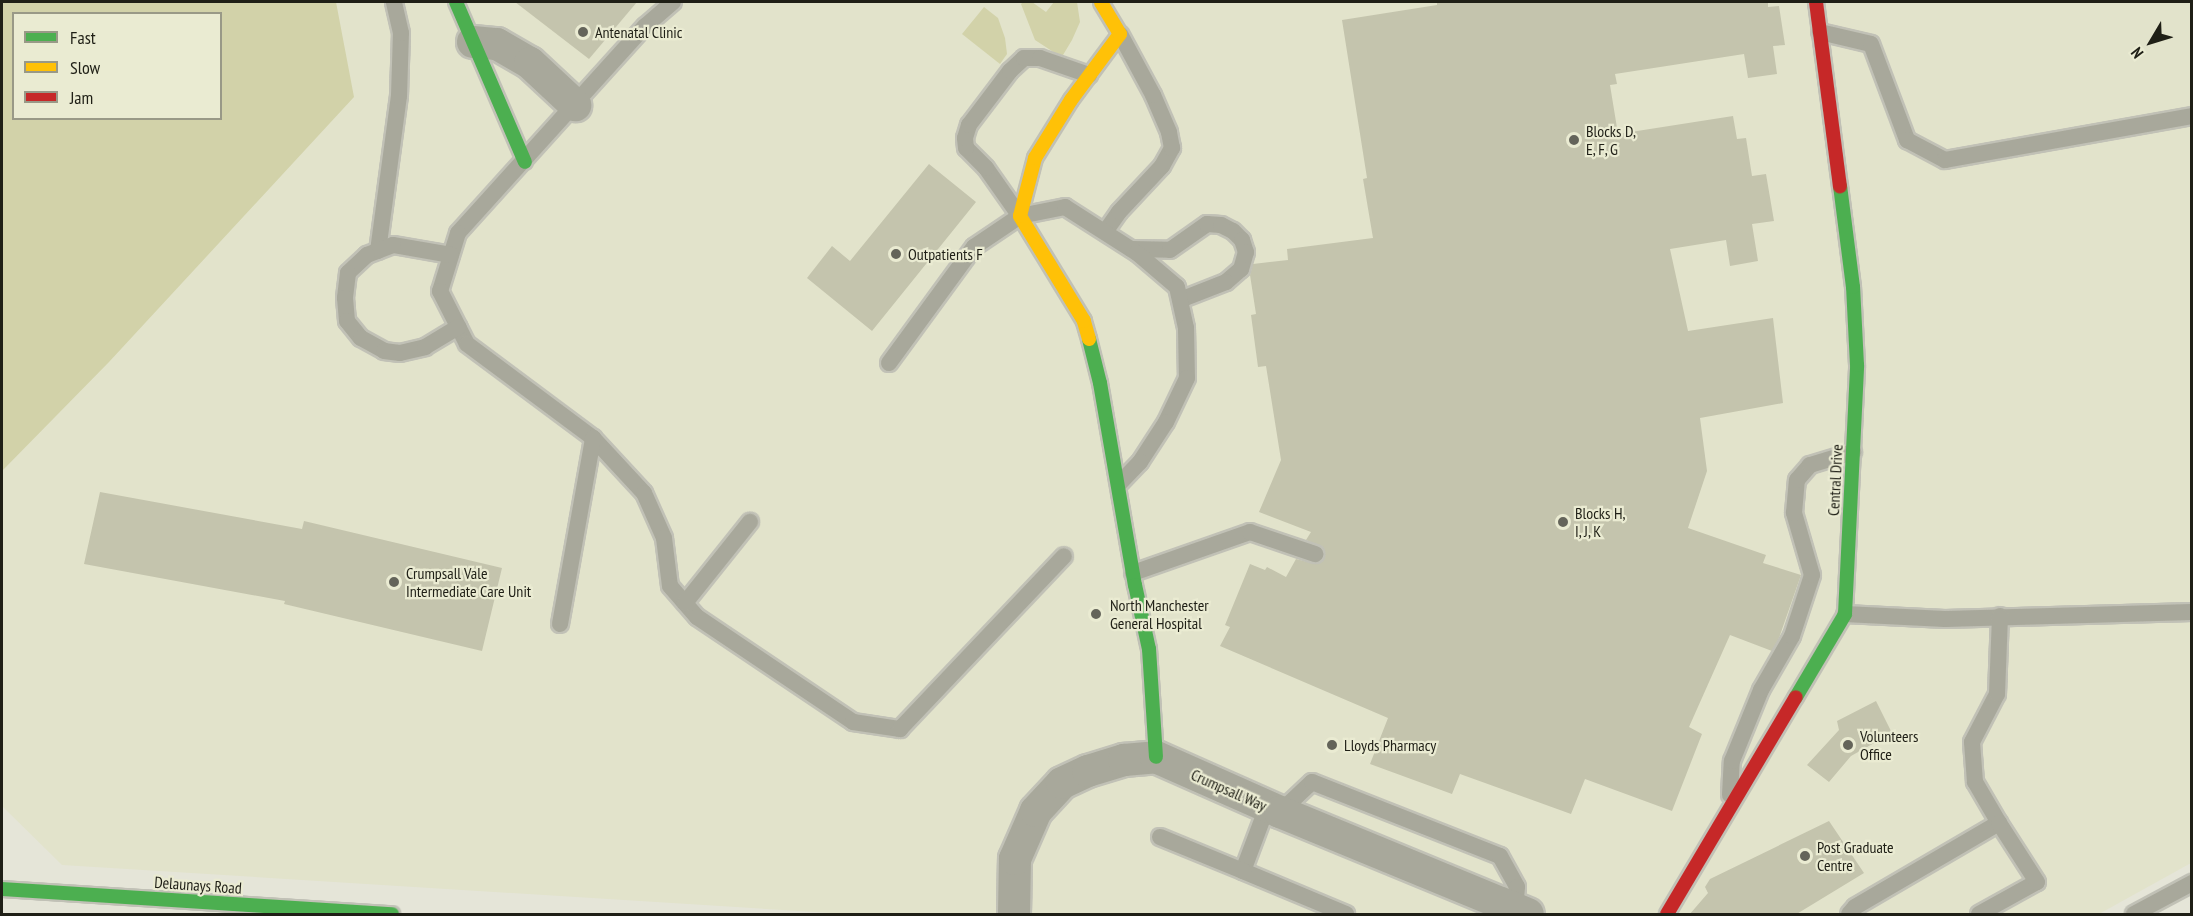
<!DOCTYPE html>
<html>
<head>
<meta charset="utf-8">
<style>
  body { margin:0 }
  #map { position:relative; width:2193px; height:916px; overflow:hidden; background:#e5e5d8; font-family:"PT Sans Narrow",sans-serif }
  div>[style] { position:absolute }
  .built>* { inset:0; background:#e2e3cb }
  .green>* { inset:0; background:#d2d2a9 }
  .building>* { inset:0; background:#c4c4ad }
  .roads { filter:drop-shadow(2px 0 #c1c1b6) drop-shadow(-2px 0 #c1c1b6) drop-shadow(0 2px #c1c1b6) drop-shadow(0 -2px #c1c1b6) }
  .lane>* { height:16px; margin:-8px; padding:0 8px; transform-origin:8px; border-radius:8px; background:#a8a89b }
  .street>* { height:32px; margin:-16px; padding:0 16px; transform-origin:16px; border-radius:16px; background:#a8a89b }
  .fast>* { height:14px; margin:-7px; padding:0 7px; transform-origin:7px; border-radius:7px; background:#4caf50 }
  .slow>* { height:14px; margin:-7px; padding:0 7px; transform-origin:7px; border-radius:7px; background:#ffc107 }
  .jam>* { height:14px; margin:-7px; padding:0 7px; transform-origin:7px; border-radius:7px; background:#c62828 }
  .dots>* { width:16px; height:16px; translate:-50% -50%; box-sizing:border-box; border:3px solid #eaebd2; border-radius:50% }
  span { translate:-50% -50%; white-space:nowrap; text-align:center; line-height:1.15; -webkit-text-stroke:4.5px #eaebd2; paint-order:stroke }
  .poi-label { font-size:16px; color:#1f1f16 }
  .left { translate:0 -50%; text-align:left }
  .street-label { font-size:16px; color:#1f1f16 }
  .frame { position:absolute; inset:0; border:3px solid #1f1f16; pointer-events:none }
  .legend { position:absolute; left:12px; top:12px; width:210px; height:108px; box-sizing:border-box; background:#eaebd2; border:2px solid #999987; margin:0; padding:8px 10px; list-style:none; font-size:18px; color:#1f1f16 }
  .legend li { display:flex; align-items:center; gap:12px; height:30px }
  .legend b { width:30px; border:2px solid #999987 }
  .north { position:absolute; left:2121px; top:12px; width:60px; height:60px; -webkit-text-stroke:4px #eaebd2; paint-order:stroke; rotate:232deg; font-size:16px; font-weight:700; line-height:24px; text-align:center; color:#1f1f16 }
  .north::after { content:''; display:block; margin:auto; width:21px; height:27px; background:#1f1f16; clip-path:polygon(50% 0,100% 100%,50% 72%,0 100%) }
</style>
</head>
<body>
<div id="map">
  <div class="built">
    <i style="clip-path:polygon(273px 2px,2191px 2px,2191px 863px,2099px 914px,847px 914px,62px 865px,2px 806px,2px 422px,294px 108px)"></i>
  </div>
  <div class="green">
    <i style="clip-path:polygon(evenodd,2px 2px,336px 2px,354px 97px,109px 362px,2px 471px,2px 2px,14px 14px,220px 14px,220px 118px,14px 118px,14px 14px)"></i>
    <i style="clip-path:polygon(1023px 2px,1032px 2px,1046px 12px,1054px 2px,1077px 2px,1080px 22px,1072px 40px,1063px 55px,1058px 55px,1035px 40px,1021px 4px)"></i>
    <i style="clip-path:polygon(984px 7px,998px 18px,1005px 38px,1007px 54px,1000px 64px,962px 34px)"></i>
  </div>
  <div class="building">
    <i style="clip-path:polygon(515px 2px,637px 2px,589px 59px)"></i>
    <i style="clip-path:polygon(1437px 2px,1768px 2px,1768px 7px,1779px 6px,1785px 45px,1773px 46px,1777px 74px,1748px 78px,1744px 54px,1615px 74px,1617px 84px,1610px 85px,1618px 134px,1733px 116px,1737px 139px,1746px 138px,1752px 176px,1766px 174px,1774px 221px,1752px 224px,1758px 261px,1730px 266px,1726px 240px,1670px 249px,1688px 331px,1773px 318px,1783px 403px,1700px 418px,1707px 471px,1688px 528px,1766px 555px,1763px 563px,1801px 575px,1779px 638px,1772px 651px,1730px 635px,1689px 727px,1702px 734px,1672px 811px,1585px 779px,1571px 814px,1460px 774px,1452px 794px,1370px 764px,1388px 718px,1220px 646px,1230px 627px,1225px 625px,1250px 564px,1265px 570px,1267px 567px,1286px 577px,1296px 559px,1316px 564px,1325px 557px,1322px 547px,1306px 540px,1311px 532px,1259px 512px,1281px 460px,1266px 366px,1258px 367px,1251px 315px,1256px 314px,1250px 275px,1253px 264px,1288px 260px,1287px 249px,1373px 238px,1363px 179px,1367px 178px,1342px 20px,1437px 5px)"></i>
    <i style="clip-path:polygon(929px 164px,976px 202px,872px 331px,807px 278px,832px 246px,850px 261px)"></i>
    <i style="clip-path:polygon(100px 492px,302px 529px,304px 521px,502px 568px,482px 651px,284px 604px,285px 601px,84px 564px)"></i>
    <i style="clip-path:polygon(1876px 701px,1892px 733px,1851px 756px,1829px 782px,1807px 765px,1839px 730px,1837px 721px)"></i>
    <i style="clip-path:polygon(1829px 821px,1864px 873px,1795px 915px,1689px 915px,1708px 893px,1705px 887px,1710px 879px)"></i>
  </div>
  <div class="roads">
    <div class="lane">
      <i style="left:673px;top:2px;width:37px;rotate:139deg"></i>
      <i style="left:645px;top:26px;width:279px;rotate:132.1deg"></i>
      <i style="left:458px;top:233px;width:61px;rotate:107.2deg"></i>
      <i style="left:440px;top:291px;width:59px;rotate:63deg"></i>
      <i style="left:467px;top:344px;width:157px;rotate:36.7deg"></i>
      <i style="left:593px;top:438px;width:75px;rotate:47.2deg"></i>
      <i style="left:644px;top:493px;width:49px;rotate:66deg"></i>
      <i style="left:664px;top:538px;width:48px;rotate:82.9deg"></i>
      <i style="left:670px;top:586px;width:41px;rotate:48.9deg"></i>
      <i style="left:697px;top:617px;width:188px;rotate:33.9deg"></i>
      <i style="left:853px;top:722px;width:48px;rotate:8.5deg"></i>
      <i style="left:900px;top:729px;width:238px;rotate:-46.5deg"></i>
      <i style="left:1820px;top:32px;width:52px;rotate:13.2deg"></i>
      <i style="left:1871px;top:44px;width:103px;rotate:69.4deg"></i>
      <i style="left:1907px;top:140px;width:43px;rotate:27.8deg"></i>
      <i style="left:1945px;top:160px;width:251px;rotate:-10.1deg"></i>
      <i style="left:1019px;top:215px;width:57px;rotate:-125.1deg"></i>
      <i style="left:986px;top:168px;width:28px;rotate:-135deg"></i>
      <i style="left:966px;top:148px;width:10px;rotate:-96deg"></i>
      <i style="left:965px;top:138px;width:14px;rotate:-73deg"></i>
      <i style="left:969px;top:125px;width:68px;rotate:-52.8deg"></i>
      <i style="left:1010px;top:71px;width:19px;rotate:-43deg"></i>
      <i style="left:1024px;top:58px;width:16px"></i>
      <i style="left:1040px;top:58px;width:52px;rotate:19.1deg"></i>
      <i style="left:1105px;top:232px;width:24px;rotate:-55deg"></i>
      <i style="left:1119px;top:212px;width:63px;rotate:-46.9deg"></i>
      <i style="left:1162px;top:166px;width:21px;rotate:-61deg"></i>
      <i style="left:1172px;top:148px;width:16px;rotate:-101deg"></i>
      <i style="left:1169px;top:132px;width:40px;rotate:-113.4deg"></i>
      <i style="left:1153px;top:95px;width:69px;rotate:-118.4deg"></i>
      <i style="left:1131px;top:249px;width:39px;rotate:1deg"></i>
      <i style="left:1170px;top:250px;width:45px;rotate:-35.1deg"></i>
      <i style="left:1207px;top:224px;width:14px;rotate:4deg"></i>
      <i style="left:1221px;top:225px;width:13px;rotate:27deg"></i>
      <i style="left:1233px;top:231px;width:13px;rotate:45deg"></i>
      <i style="left:1242px;top:240px;width:13px;rotate:72deg"></i>
      <i style="left:1246px;top:252px;width:18px;rotate:106deg"></i>
      <i style="left:1241px;top:269px;width:20px;rotate:139deg"></i>
      <i style="left:1226px;top:282px;width:49px;rotate:158.6deg"></i>
      <i style="left:378px;top:251px;width:156px;rotate:-82.3deg"></i>
      <i style="left:399px;top:96px;width:63px;rotate:-88.2deg"></i>
      <i style="left:401px;top:33px;width:32px;rotate:-103deg"></i>
      <i style="left:451px;top:255px;width:59px;rotate:-170.2deg"></i>
      <i style="left:393px;top:245px;width:28px;rotate:159deg"></i>
      <i style="left:367px;top:255px;width:26px;rotate:137deg"></i>
      <i style="left:348px;top:273px;width:25px;rotate:97deg"></i>
      <i style="left:345px;top:298px;width:23px;rotate:85deg"></i>
      <i style="left:347px;top:321px;width:22px;rotate:51deg"></i>
      <i style="left:361px;top:338px;width:26px;rotate:29deg"></i>
      <i style="left:384px;top:351px;width:16px;rotate:7deg"></i>
      <i style="left:400px;top:353px;width:26px;rotate:-13deg"></i>
      <i style="left:425px;top:347px;width:39px;rotate:-31deg"></i>
      <i style="left:889px;top:363px;width:144px;rotate:-53.8deg"></i>
      <i style="left:974px;top:247px;width:55px;rotate:-34deg"></i>
      <i style="left:1020px;top:216px;width:46px;rotate:-11.3deg"></i>
      <i style="left:1065px;top:207px;width:85px;rotate:32.6deg"></i>
      <i style="left:1137px;top:253px;width:52px;rotate:40.4deg"></i>
      <i style="left:1177px;top:287px;width:42px;rotate:77.6deg"></i>
      <i style="left:1186px;top:328px;width:50px;rotate:88.9deg"></i>
      <i style="left:1187px;top:378px;width:49px;rotate:115.5deg"></i>
      <i style="left:1166px;top:422px;width:48px;rotate:123deg"></i>
      <i style="left:1140px;top:462px;width:30px;rotate:134deg"></i>
      <i style="left:1133px;top:573px;width:124px;rotate:-19.3deg"></i>
      <i style="left:1250px;top:532px;width:69px;rotate:18.7deg"></i>
      <i style="left:685px;top:603px;width:104px;rotate:-51.3deg"></i>
      <i style="left:1845px;top:614px;width:100px;rotate:2.9deg"></i>
      <i style="left:1945px;top:619px;width:247px;rotate:-1.6deg"></i>
      <i style="left:560px;top:624px;width:189px;rotate:-79.9deg"></i>
      <i style="left:1730px;top:795px;width:34px;rotate:-87deg"></i>
      <i style="left:1732px;top:761px;width:77px;rotate:-67.8deg"></i>
      <i style="left:1761px;top:690px;width:62px;rotate:-60.1deg"></i>
      <i style="left:1792px;top:636px;width:64px;rotate:-71.8deg"></i>
      <i style="left:1812px;top:575px;width:65px;rotate:-106.2deg"></i>
      <i style="left:1794px;top:513px;width:33px;rotate:-85deg"></i>
      <i style="left:1797px;top:480px;width:20px;rotate:-49deg"></i>
      <i style="left:1810px;top:465px;width:45px;rotate:-16.8deg"></i>
      <i style="left:1267px;top:807px;width:68px;rotate:110.6deg"></i>
      <i style="left:1243px;top:871px;width:112px;rotate:22.7deg"></i>
      <i style="left:1280px;top:812px;width:44px;rotate:-43.2deg"></i>
      <i style="left:1312px;top:782px;width:202px;rotate:21.5deg"></i>
      <i style="left:1500px;top:856px;width:35px;rotate:61deg"></i>
      <i style="left:1517px;top:887px;width:22px;rotate:95deg"></i>
      <i style="left:1160px;top:837px;width:90px;rotate:22.3deg"></i>
      <i style="left:1849px;top:914px;width:9px;rotate:-49deg"></i>
      <i style="left:1855px;top:907px;width:167px;rotate:-30.3deg"></i>
      <i style="left:1999px;top:823px;width:48px;rotate:-120.3deg"></i>
      <i style="left:1975px;top:782px;width:40px;rotate:-94.3deg"></i>
      <i style="left:1972px;top:742px;width:54px;rotate:-62.5deg"></i>
      <i style="left:1997px;top:694px;width:78px;rotate:-87.8deg"></i>
      <i style="left:1979px;top:914px;width:66px;rotate:-28.9deg"></i>
      <i style="left:2037px;top:882px;width:70px;rotate:-122.8deg"></i>
      <i style="left:2134px;top:914px;width:66px;rotate:-28.1deg"></i>
    </div>
    <div class="street">
      <i style="left:473px;top:42px;width:24px;rotate:5deg"></i>
      <i style="left:497px;top:44px;width:38px;rotate:30deg"></i>
      <i style="left:530px;top:63px;width:62px;rotate:43deg"></i>
      <i style="left:1014px;top:914px;width:55px;rotate:-89deg"></i>
      <i style="left:1015px;top:859px;width:52px;rotate:-66.4deg"></i>
      <i style="left:1036px;top:811px;width:38px;rotate:-47deg"></i>
      <i style="left:1062px;top:783px;width:29px;rotate:-25deg"></i>
      <i style="left:1088px;top:771px;width:38px;rotate:-17deg"></i>
      <i style="left:1124px;top:760px;width:32px;rotate:-5deg"></i>
      <i style="left:1156px;top:757px;width:136px;rotate:23.9deg"></i>
      <i style="left:1280px;top:812px;width:268px;rotate:22.4deg"></i>
    </div>
    <div class="fast">
      <i style="left:456px;top:2px;width:174px;rotate:66.7deg"></i>
      <i style="left:1089px;top:339px;width:45px;rotate:76deg"></i>
      <i style="left:1100px;top:383px;width:205px;rotate:80.2deg"></i>
      <i style="left:1135px;top:585px;width:66px;rotate:77.7deg"></i>
      <i style="left:1149px;top:649px;width:108px;rotate:86.3deg"></i>
      <i style="left:1796px;top:697px;width:96px;rotate:-59.4deg"></i>
      <i style="left:1845px;top:614px;width:249px;rotate:-87.2deg"></i>
      <i style="left:1857px;top:365px;width:78px;rotate:-92.9deg"></i>
      <i style="left:1853px;top:287px;width:102px;rotate:-97.3deg"></i>
      <i style="left:2px;top:889px;width:391px;rotate:3.7deg"></i>
    </div>
    <div class="slow">
      <i style="left:1089px;top:339px;width:19px;rotate:-106deg"></i>
      <i style="left:1084px;top:321px;width:123px;rotate:-121.4deg"></i>
      <i style="left:1020px;top:216px;width:60px;rotate:-75.5deg"></i>
      <i style="left:1035px;top:158px;width:68px;rotate:-58.2deg"></i>
      <i style="left:1071px;top:100px;width:82px;rotate:-53.4deg"></i>
      <i style="left:1120px;top:34px;width:37px;rotate:-121deg"></i>
    </div>
    <div class="jam">
      <i style="left:1816px;top:2px;width:186px;rotate:82.6deg"></i>
      <i style="left:1667px;top:914px;width:252px;rotate:-59.3deg"></i>
    </div>
  </div>
  <div class="dots">
    <i style="left:583px;top:32px;background:#64645a"></i>
    <i style="left:1574px;top:140px;background:#64645a"></i>
    <i style="left:896px;top:254px;background:#64645a"></i>
    <i style="left:1563px;top:522px;background:#64645a"></i>
    <i style="left:394px;top:582px;background:#64645a"></i>
    <i style="left:1096px;top:614px;background:#64645a"></i>
    <i style="left:1332px;top:745px;background:#64645a"></i>
    <i style="left:1848px;top:745px;background:#64645a"></i>
    <i style="left:1805px;top:856px;background:#64645a"></i>
  </div>
  <div class="poi-label">
    <span class="left" style="left:595px;top:32px">Antenatal Clinic</span>
    <span class="left" style="left:1586px;top:140px">Blocks D,<br>E, F, G</span>
    <span class="left" style="left:908px;top:254px">Outpatients F</span>
    <span class="left" style="left:1575px;top:522px">Blocks H,<br>I, J, K</span>
    <span class="left" style="left:406px;top:582px">Crumpsall Vale<br>Intermediate Care Unit</span>
    <span class="left" style="left:1110px;top:614px">North Manchester<br>General Hospital</span>
    <span class="left" style="left:1860px;top:745px">Volunteers<br>Office</span>
    <span class="left" style="left:1344px;top:745px">Lloyds Pharmacy</span>
    <span class="left" style="left:1817px;top:856px">Post Graduate<br>Centre</span>
  </div>
  <div class="street-label">
    <span style="left:1835px;top:480px;rotate:-87deg">Central Drive</span>
    <span style="left:1229px;top:790px;rotate:24deg">Crumpsall Way</span>
    <span style="left:198px;top:885px;rotate:4deg">Delaunays Road</span>
  </div>
  <div class="frame"></div>
  <ul class="legend">
  <li><b style="height:8px;background:#4caf50"></b>Fast</li>
  <li><b style="height:8px;background:#ffc107"></b>Slow</li>
  <li><b style="height:8px;background:#c62828"></b>Jam</li>
  </ul>
  <div class="north">N</div>
</div>
</body>
</html>
